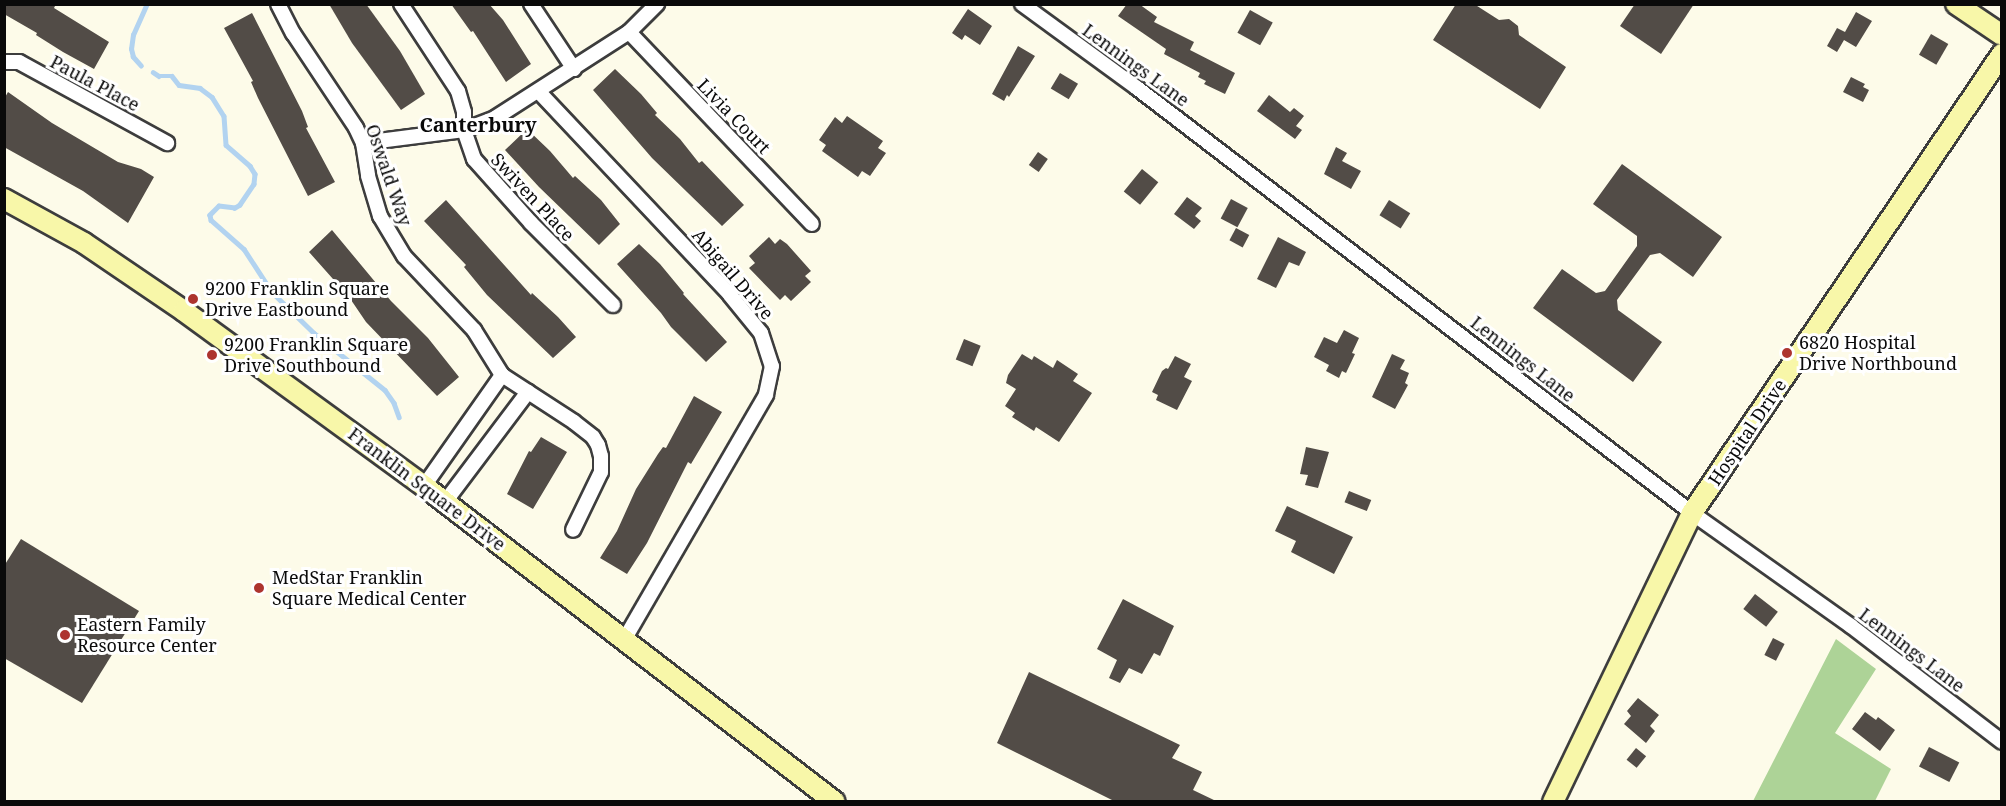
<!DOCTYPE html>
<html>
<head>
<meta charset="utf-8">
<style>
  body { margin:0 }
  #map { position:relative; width:2006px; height:806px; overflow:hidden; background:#fdfbe9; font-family:"Noto Serif",serif }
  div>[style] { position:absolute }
  .forest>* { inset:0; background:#add397 }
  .stream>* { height:4.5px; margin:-2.25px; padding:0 2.25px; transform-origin:2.25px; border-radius:2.25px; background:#b2d3f0 }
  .building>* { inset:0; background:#524c47; transform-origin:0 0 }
  .roads { filter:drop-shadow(2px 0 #3d3d3d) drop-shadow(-2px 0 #3d3d3d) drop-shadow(0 2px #3d3d3d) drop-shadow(0 -2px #3d3d3d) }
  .street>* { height:14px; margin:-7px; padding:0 7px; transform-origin:7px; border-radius:7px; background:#fff }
  .secondary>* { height:20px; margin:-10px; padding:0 10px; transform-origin:10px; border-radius:10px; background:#f8f7a9 }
  .dots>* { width:16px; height:16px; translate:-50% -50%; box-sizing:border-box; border:3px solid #fff; border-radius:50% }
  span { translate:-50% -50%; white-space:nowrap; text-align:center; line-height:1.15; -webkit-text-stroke:6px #fff; paint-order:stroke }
  .street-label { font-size:18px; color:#0a0a0a }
  .poi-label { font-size:18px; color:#0a0a0a }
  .left { translate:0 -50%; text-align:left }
  .neighbourhood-label { font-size:20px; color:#0a0a0a; font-weight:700 }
  .frame { position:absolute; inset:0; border:6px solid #0a0a0a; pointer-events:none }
</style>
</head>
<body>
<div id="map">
  <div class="forest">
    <i style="clip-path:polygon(1836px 639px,1876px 669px,1835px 733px,1891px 769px,1875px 801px,1753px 801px)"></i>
  </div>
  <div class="stream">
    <i style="left:141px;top:66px;width:12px;rotate:-132deg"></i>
    <i style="left:133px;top:57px;width:8px;rotate:-104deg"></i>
    <i style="left:131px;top:49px;width:14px;rotate:-82deg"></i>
    <i style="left:133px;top:35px;width:34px;rotate:-66deg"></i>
    <i style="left:153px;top:72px;width:7px;rotate:34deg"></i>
    <i style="left:159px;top:76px;width:13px"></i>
    <i style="left:172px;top:76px;width:11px;rotate:52deg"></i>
    <i style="left:179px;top:85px;width:21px;rotate:8deg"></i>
    <i style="left:200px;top:88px;width:15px;rotate:37deg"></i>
    <i style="left:212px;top:97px;width:22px;rotate:58deg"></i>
    <i style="left:224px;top:116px;width:29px;rotate:86deg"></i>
    <i style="left:226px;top:145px;width:32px;rotate:41deg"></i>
    <i style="left:250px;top:166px;width:9px;rotate:58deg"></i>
    <i style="left:255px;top:174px;width:10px;rotate:96deg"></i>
    <i style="left:254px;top:184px;width:25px;rotate:124deg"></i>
    <i style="left:240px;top:205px;width:6px;rotate:149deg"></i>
    <i style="left:235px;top:208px;width:16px;rotate:-173deg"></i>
    <i style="left:219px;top:206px;width:13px;rotate:135deg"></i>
    <i style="left:210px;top:215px;width:5px;rotate:79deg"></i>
    <i style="left:211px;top:220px;width:44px;rotate:41.3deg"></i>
    <i style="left:244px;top:249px;width:51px;rotate:56.9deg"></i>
    <i style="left:272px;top:292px;width:59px;rotate:44.3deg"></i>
    <i style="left:314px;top:333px;width:91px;rotate:38.8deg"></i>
    <i style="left:385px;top:390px;width:16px;rotate:55deg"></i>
    <i style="left:394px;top:403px;width:15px;rotate:70deg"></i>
  </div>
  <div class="building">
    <i style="clip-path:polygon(4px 4px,56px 4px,54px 8px,109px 42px,94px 69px,63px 52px,36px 35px,37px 33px,4px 14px)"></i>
    <i style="clip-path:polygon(329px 4px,366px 4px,400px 51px,425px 94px,401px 110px,352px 43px)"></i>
    <i style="clip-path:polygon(451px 4px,489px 4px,503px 20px,531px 64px,506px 82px,473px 31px,471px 32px)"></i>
    <i style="clip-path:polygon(1127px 4px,1139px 4px,1157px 17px,1154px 22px,1194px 42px,1190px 50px,1235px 73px,1225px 94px,1204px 84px,1206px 81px,1198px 77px,1200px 73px,1164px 54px,1166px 49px,1118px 16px)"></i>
    <i style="clip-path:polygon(1456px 4px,1474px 4px,1499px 20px,1509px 19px,1518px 26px,1519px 35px,1566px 67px,1540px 109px,1433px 40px)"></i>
    <i style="clip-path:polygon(1635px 4px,1694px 4px,1661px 54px,1620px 26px)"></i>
    <i style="clip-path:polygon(968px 9px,992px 26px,980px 45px,965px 35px,962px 40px,952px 33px)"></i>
    <i style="left:1250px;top:10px;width:26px;height:26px;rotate:29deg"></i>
    <i style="clip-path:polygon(1856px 12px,1872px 21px,1856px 47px,1844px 40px,1837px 52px,1827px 46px,1837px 28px,1845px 32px)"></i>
    <i style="clip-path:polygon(252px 13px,302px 111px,308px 127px,306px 128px,335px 182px,308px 196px,258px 98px,251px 82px,253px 81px,224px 28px)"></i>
    <i style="left:1931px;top:34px;width:20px;height:24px;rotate:30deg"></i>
    <i style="clip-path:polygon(1018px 46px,1035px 56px,1009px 97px,1007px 95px,1004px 101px,992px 94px)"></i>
    <i style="clip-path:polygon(615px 69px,641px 94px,657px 113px,655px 115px,680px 139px,699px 163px,702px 161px,744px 205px,722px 226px,652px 158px,593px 90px)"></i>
    <i style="left:1060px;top:73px;width:21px;height:18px;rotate:31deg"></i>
    <i style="clip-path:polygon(1851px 77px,1865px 84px,1863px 87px,1869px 90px,1863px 102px,1843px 92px)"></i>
    <i style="clip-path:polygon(8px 92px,52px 123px,118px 162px,141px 169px,154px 177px,128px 223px,83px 191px,4px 147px,4px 99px)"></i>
    <i style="clip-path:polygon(1269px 95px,1290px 112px,1294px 108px,1304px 116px,1296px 126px,1302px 130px,1295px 139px,1257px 111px)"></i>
    <i style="clip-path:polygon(847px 116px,883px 141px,878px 148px,886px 153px,870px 176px,862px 171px,858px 177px,822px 151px,826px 145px,819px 140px,835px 117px,842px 123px)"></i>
    <i style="clip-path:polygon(527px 129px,550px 151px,573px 178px,575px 176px,601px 200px,620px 224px,599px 245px,539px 187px,505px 150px)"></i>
    <i style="clip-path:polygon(1336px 147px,1347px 153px,1342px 161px,1361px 171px,1351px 189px,1324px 174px)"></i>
    <i style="left:1038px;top:152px;width:12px;height:16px;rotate:35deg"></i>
    <i style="clip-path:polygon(1622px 164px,1722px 237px,1693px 277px,1660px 253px,1650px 255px,1617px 300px,1618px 310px,1662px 342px,1633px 382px,1533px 308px,1562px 269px,1596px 293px,1605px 291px,1637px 246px,1637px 236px,1593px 204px)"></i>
    <i style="left:1142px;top:169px;width:21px;height:29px;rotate:39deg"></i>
    <i style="clip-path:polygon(1187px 197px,1202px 208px,1195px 216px,1201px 221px,1194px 229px,1174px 214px)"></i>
    <i style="left:1231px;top:199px;width:19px;height:22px;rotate:28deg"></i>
    <i style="clip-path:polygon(446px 200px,531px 295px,532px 293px,558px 317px,576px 337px,553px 358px,487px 295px,464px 267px,466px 265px,424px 221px)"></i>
    <i style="left:1389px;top:200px;width:25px;height:18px;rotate:32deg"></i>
    <i style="left:1236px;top:228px;width:15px;height:14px;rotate:28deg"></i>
    <i style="clip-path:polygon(332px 230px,391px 301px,428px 338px,459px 377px,437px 396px,366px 322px,349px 297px,309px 252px)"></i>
    <i style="clip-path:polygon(769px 237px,775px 244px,780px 239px,787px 244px,811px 271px,805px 276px,811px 282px,791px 301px,785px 295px,780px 300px,749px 268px,755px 263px,749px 256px)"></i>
    <i style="clip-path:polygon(1278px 237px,1306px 252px,1299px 266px,1289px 262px,1276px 288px,1257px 279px)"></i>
    <i style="clip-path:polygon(639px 244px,660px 264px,684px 293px,683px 294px,727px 342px,706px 362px,671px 327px,661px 313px,617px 264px)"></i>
    <i style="clip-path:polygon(1344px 330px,1359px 338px,1352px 353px,1355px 354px,1346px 373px,1342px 371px,1339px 378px,1326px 371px,1329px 365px,1314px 357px,1324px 337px,1337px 343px)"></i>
    <i style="left:964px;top:339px;width:18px;height:22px;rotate:22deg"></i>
    <i style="clip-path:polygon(1022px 354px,1032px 360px,1034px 356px,1053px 368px,1057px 360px,1078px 374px,1073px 381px,1092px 393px,1059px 442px,1036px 427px,1034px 431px,1012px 417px,1015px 413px,1005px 406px,1016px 389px,1006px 383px,1008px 375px)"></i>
    <i style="clip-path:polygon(1392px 354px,1405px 360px,1400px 369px,1409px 373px,1405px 383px,1408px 385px,1395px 409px,1372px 397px)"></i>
    <i style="clip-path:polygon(1175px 356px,1191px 364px,1184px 377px,1192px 381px,1177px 410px,1156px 400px,1158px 395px,1152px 392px,1162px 371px,1166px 368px,1168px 369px)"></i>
    <i style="clip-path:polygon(694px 396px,722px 412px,691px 464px,688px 462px,647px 543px,627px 574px,600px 558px,617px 531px,636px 489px,658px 454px,663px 447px,666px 448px)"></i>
    <i style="clip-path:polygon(541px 437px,567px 452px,533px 509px,507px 494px,529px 451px,531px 452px)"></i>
    <i style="clip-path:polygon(1306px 447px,1329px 452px,1318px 488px,1305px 485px,1308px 475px,1300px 474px)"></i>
    <i style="left:1349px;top:491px;width:24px;height:12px;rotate:22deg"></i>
    <i style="clip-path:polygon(1287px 506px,1353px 537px,1334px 574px,1291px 552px,1296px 541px,1275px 531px)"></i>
    <i style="clip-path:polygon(21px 539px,139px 611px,82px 703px,4px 658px,4px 566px)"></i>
    <i style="left:1755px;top:594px;width:29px;height:19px;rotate:38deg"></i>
    <i style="clip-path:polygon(1123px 599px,1174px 626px,1160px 656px,1154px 653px,1142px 674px,1129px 668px,1120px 683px,1109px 678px,1117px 660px,1097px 649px)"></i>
    <i style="left:1773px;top:638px;width:13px;height:19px;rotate:27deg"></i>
    <i style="clip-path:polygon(1029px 672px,1180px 745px,1172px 758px,1202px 772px,1193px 790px,1216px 801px,1114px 801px,997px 743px)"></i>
    <i style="clip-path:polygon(1638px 698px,1659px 715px,1650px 726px,1655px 731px,1646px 743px,1624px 724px,1631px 716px,1627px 711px)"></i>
    <i style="clip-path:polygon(1865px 712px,1876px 720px,1878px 717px,1895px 730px,1880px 751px,1852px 729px)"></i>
    <i style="left:1929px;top:747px;width:34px;height:22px;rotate:27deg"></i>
    <i style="left:1636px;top:748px;width:13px;height:15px;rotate:39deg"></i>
  </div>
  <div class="roads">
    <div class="street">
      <i style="left:278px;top:4px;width:33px;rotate:63deg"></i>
      <i style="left:293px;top:33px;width:114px;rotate:56.4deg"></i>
      <i style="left:356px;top:128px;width:17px;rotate:65deg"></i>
      <i style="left:363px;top:143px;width:33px;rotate:81deg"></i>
      <i style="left:368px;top:176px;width:42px;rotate:73.3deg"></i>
      <i style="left:380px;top:216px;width:47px;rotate:59deg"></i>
      <i style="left:404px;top:256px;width:102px;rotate:46.6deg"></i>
      <i style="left:474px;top:330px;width:53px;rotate:58.1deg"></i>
      <i style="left:502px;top:375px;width:86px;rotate:33.1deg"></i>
      <i style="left:574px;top:422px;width:24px;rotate:38deg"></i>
      <i style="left:593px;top:437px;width:9px;rotate:58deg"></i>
      <i style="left:598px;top:445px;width:11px;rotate:75deg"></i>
      <i style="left:601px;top:456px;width:16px;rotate:90deg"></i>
      <i style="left:601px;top:472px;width:64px;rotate:115.8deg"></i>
      <i style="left:401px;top:4px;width:104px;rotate:56.8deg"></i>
      <i style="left:458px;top:91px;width:22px;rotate:74deg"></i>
      <i style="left:464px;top:112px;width:18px;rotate:90deg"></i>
      <i style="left:464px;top:130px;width:31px;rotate:71deg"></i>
      <i style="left:474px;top:159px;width:86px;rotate:48.3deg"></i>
      <i style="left:531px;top:223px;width:116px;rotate:45deg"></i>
      <i style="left:531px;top:4px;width:78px;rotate:56.5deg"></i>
      <i style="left:1022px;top:4px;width:142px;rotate:36.1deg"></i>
      <i style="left:1137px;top:88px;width:699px;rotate:37.44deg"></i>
      <i style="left:1692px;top:513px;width:195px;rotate:35.4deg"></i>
      <i style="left:1851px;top:626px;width:190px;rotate:37.5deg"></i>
      <i style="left:629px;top:32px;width:265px;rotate:46.4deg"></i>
      <i style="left:4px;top:62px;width:15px"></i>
      <i style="left:19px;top:62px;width:169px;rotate:28.7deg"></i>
      <i style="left:539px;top:92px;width:279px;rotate:46.7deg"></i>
      <i style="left:730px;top:295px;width:49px;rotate:50.8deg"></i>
      <i style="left:761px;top:333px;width:35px;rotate:72deg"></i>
      <i style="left:772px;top:366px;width:30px;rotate:102deg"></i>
      <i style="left:766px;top:395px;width:281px;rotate:120.1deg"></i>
      <i style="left:363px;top:143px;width:102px;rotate:-7.3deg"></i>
      <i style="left:464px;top:130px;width:33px;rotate:-21deg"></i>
      <i style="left:495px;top:118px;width:159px;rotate:-32.7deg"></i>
      <i style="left:629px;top:32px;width:40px;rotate:-45deg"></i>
      <i style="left:424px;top:486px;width:136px;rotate:-54.9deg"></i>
      <i style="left:445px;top:502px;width:138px;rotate:-53deg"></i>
    </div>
    <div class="secondary">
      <i style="left:1956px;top:4px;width:55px;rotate:34deg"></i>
      <i style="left:4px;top:199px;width:91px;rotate:28.8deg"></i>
      <i style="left:84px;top:243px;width:121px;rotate:34.2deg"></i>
      <i style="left:184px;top:311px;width:297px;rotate:36.1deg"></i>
      <i style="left:424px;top:486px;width:518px;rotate:37.56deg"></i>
      <i style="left:1553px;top:802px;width:321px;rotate:-64.3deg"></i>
      <i style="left:1692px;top:513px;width:554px;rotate:-55.97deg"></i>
    </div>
  </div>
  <div class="dots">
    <i style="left:193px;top:299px;background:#ad342f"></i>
    <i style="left:1787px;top:353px;background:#ad342f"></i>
    <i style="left:212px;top:355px;background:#ad342f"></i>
    <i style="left:259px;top:588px;background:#ad342f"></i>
    <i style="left:65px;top:635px;background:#ad342f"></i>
  </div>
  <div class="street-label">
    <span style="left:1136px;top:65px;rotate:36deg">Lennings Lane</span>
    <span style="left:95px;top:83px;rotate:28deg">Paula Place</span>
    <span style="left:734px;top:116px;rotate:46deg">Livia Court</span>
    <span style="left:389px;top:175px;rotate:71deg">Oswald Way</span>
    <span style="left:533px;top:197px;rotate:47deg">Swiven Place</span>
    <span style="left:733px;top:274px;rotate:49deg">Abigail Drive</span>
    <span style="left:1523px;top:359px;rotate:38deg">Lennings Lane</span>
    <span style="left:1747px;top:432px;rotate:-56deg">Hospital Drive</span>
    <span style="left:427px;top:489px;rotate:37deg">Franklin Square Drive</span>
    <span style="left:1912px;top:650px;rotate:37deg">Lennings Lane</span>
  </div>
  <div class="poi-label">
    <span class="left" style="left:205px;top:299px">9200 Franklin Square<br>Drive Eastbound</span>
    <span class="left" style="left:1799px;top:353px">6820 Hospital<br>Drive Northbound</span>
    <span class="left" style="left:224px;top:355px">9200 Franklin Square<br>Drive Southbound</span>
    <span class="left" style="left:272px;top:588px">MedStar Franklin<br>Square Medical Center</span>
    <span class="left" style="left:77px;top:635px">Eastern Family<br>Resource Center</span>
  </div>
  <div class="neighbourhood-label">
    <span style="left:478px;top:124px">Canterbury</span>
  </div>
  <div class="frame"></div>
</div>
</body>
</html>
